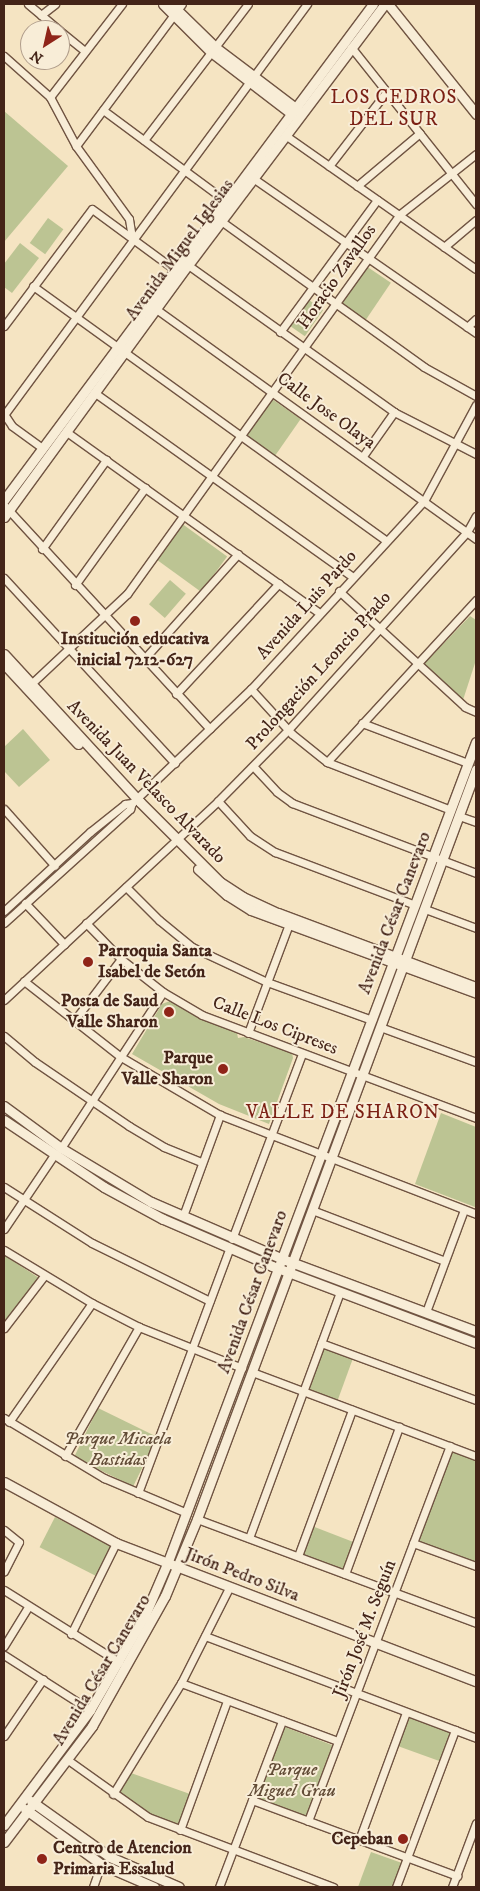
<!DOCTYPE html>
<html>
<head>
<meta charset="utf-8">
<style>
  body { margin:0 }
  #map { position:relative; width:480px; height:1891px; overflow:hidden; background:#f5e4c2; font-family:"IM FELL DW Pica",serif }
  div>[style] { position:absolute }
  .green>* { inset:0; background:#bcc493; transform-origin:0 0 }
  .roads { filter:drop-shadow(1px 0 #705442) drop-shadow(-1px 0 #705442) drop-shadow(0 1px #705442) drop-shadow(0 -1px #705442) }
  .minor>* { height:7px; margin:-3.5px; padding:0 3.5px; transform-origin:3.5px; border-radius:3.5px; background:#f8edd7 }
  .tertiary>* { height:9px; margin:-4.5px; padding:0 4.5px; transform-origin:4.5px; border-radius:4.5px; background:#f8edd7 }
  .secondary>* { height:9px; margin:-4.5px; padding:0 4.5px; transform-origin:4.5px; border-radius:4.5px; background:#f8edd7 }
  .dots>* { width:14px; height:14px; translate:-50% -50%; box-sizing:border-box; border:2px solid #f8edd7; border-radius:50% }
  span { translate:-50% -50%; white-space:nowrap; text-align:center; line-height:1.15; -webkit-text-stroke:4px #f8edd7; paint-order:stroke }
  .street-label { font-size:18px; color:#442418 }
  .poi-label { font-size:18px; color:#442418; font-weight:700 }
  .left { translate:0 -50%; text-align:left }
  .right { translate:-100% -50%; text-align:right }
  .park-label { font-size:18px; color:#624c37; font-style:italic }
  .neighbourhood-label { font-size:19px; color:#7a1f14; letter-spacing:1px }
  .frame { position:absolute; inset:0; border:5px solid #442418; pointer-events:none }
  .north { position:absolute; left:20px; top:20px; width:50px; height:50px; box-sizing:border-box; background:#f8edd7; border:1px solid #b09d8b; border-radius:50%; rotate:215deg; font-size:14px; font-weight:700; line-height:20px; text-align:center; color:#442418 }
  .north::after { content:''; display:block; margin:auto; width:18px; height:22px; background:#8f2418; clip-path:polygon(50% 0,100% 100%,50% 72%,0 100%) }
</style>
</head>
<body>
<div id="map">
  <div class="green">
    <i style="clip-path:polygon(4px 111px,68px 166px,4px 242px)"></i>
    <i style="left:48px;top:218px;width:19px;height:31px;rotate:36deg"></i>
    <i style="clip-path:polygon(20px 243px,39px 258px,12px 293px,4px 287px,4px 264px)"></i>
    <i style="left:366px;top:266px;width:30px;height:45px;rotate:34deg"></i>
    <i style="left:306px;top:298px;width:21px;height:32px;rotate:35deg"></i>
    <i style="left:272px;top:399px;width:35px;height:45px;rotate:35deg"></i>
    <i style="left:181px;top:523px;width:57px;height:44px;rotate:36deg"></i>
    <i style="left:170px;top:580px;width:21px;height:32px;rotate:41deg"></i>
    <i style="clip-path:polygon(470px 616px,476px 620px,476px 660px,463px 700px,424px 664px)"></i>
    <i style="clip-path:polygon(23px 729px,50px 760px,19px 787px,4px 771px,4px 747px)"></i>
    <i style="clip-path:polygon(170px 1001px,237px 1033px,238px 1038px,244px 1037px,292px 1053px,293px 1058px,269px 1124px,219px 1104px,132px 1054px,162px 1004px)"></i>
    <i style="clip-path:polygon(441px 1113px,476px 1127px,475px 1207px,415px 1184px)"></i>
    <i style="clip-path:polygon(4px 1255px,39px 1278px,4px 1325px)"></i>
    <i style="left:323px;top:1347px;width:32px;height:45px;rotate:20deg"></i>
    <i style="left:98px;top:1408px;width:66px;height:55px;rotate:26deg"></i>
    <i style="clip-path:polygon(452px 1452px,476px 1461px,476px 1563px,419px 1541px)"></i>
    <i style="left:55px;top:1517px;width:64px;height:34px;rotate:27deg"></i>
    <i style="left:312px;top:1526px;width:45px;height:31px;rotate:21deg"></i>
    <i style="left:409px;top:1717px;width:45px;height:31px;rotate:20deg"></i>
    <i style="left:285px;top:1727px;width:53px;height:76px;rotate:21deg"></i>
    <i style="clip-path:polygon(131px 1773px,190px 1794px,178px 1826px,150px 1816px,117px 1793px)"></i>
    <i style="clip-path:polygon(371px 1852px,402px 1863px,393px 1887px,358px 1887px)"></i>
  </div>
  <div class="roads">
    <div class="minor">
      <i style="left:28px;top:4px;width:40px;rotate:40deg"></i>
      <i style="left:41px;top:15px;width:18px;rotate:-38deg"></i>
      <i style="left:60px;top:31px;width:32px;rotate:39deg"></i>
      <i style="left:351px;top:47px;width:201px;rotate:51.5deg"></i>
      <i style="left:4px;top:56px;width:62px;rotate:41.7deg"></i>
      <i style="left:50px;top:97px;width:55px;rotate:62deg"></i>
      <i style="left:76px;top:146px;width:90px;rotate:54deg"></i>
      <i style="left:129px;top:219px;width:19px;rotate:81deg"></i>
      <i style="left:50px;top:97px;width:118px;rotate:-52.3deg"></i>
      <i style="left:103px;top:110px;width:153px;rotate:36.5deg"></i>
      <i style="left:285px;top:135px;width:233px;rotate:35.1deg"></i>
      <i style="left:144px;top:140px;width:171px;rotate:-52.6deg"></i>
      <i style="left:76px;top:146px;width:177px;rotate:-53.3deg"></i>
      <i style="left:329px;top:166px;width:95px;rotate:-52.3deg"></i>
      <i style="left:253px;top:178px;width:272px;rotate:34.8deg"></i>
      <i style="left:357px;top:186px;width:82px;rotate:-40.1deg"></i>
      <i style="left:221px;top:221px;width:250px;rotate:35.7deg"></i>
      <i style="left:424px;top:367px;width:60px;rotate:29.1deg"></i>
      <i style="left:444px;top:247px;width:42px;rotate:-40.2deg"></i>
      <i style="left:188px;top:265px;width:253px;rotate:35.5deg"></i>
      <i style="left:394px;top:412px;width:92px;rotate:27.1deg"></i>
      <i style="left:33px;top:286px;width:435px;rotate:35.8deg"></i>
      <i style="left:156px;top:309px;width:394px;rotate:35.7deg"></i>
      <i style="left:4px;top:326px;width:146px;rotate:-53.1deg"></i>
      <i style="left:92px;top:209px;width:103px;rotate:36.3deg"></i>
      <i style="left:467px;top:327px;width:12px;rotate:-42deg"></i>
      <i style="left:280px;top:332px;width:164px;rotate:-53.7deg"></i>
      <i style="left:95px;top:393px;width:317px;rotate:35.5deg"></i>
      <i style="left:4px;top:414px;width:14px;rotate:56deg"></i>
      <i style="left:12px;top:426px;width:37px;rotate:36deg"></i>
      <i style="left:4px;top:415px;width:511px;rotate:-53.6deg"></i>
      <i style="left:68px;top:433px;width:309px;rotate:35.6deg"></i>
      <i style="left:363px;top:456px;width:54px;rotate:-54.8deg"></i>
      <i style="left:4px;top:505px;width:304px;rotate:47.4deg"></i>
      <i style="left:42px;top:549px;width:110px;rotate:-54.3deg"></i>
      <i style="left:4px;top:578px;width:252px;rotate:47.3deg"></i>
      <i style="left:75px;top:585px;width:120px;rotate:-54.2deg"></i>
      <i style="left:339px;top:591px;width:171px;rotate:42.6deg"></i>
      <i style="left:465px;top:707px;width:12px;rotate:24deg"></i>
      <i style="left:144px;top:659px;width:141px;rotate:-48.2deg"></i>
      <i style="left:31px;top:684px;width:132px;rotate:-43.2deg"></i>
      <i style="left:127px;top:594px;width:467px;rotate:-54.3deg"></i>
      <i style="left:399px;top:215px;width:98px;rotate:-38.4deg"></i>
      <i style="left:251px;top:689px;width:61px;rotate:47.7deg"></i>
      <i style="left:292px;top:734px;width:45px;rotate:38.7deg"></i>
      <i style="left:327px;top:762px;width:133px;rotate:21.2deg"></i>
      <i style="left:176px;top:694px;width:151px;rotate:-47.1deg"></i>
      <i style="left:362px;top:723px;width:113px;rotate:20.7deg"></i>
      <i style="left:327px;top:762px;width:220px;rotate:-47.4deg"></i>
      <i style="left:253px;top:766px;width:35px;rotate:47deg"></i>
      <i style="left:277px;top:792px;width:19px;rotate:36deg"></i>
      <i style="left:292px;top:803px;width:197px;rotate:20.8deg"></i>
      <i style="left:218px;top:801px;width:47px;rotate:47.6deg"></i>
      <i style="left:250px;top:836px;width:30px;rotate:33deg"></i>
      <i style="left:275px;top:852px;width:150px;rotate:20.7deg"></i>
      <i style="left:4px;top:809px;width:76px;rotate:48.2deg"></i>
      <i style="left:459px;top:816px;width:18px;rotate:19deg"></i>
      <i style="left:126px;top:887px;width:47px;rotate:45deg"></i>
      <i style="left:159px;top:920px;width:43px;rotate:39.3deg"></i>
      <i style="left:192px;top:947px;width:83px;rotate:25deg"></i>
      <i style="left:267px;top:982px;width:112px;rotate:19.9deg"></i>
      <i style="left:25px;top:903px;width:57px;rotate:46.4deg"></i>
      <i style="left:425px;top:909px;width:54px;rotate:20.4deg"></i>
      <i style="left:4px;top:911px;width:117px;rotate:-42.6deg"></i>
      <i style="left:90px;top:832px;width:45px;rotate:-38.7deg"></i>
      <i style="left:125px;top:804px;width:7px;rotate:-8deg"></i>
      <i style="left:4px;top:923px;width:170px;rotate:-42.1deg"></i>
      <i style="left:130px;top:809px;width:6px;rotate:-72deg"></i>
      <i style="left:132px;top:803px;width:165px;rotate:-43.8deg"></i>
      <i style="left:251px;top:689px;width:255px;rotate:-47.4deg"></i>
      <i style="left:424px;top:501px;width:109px;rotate:-61.6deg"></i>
      <i style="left:86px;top:923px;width:50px;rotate:45.8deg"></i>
      <i style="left:121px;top:959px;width:53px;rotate:38.2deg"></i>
      <i style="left:163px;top:992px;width:45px;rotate:30.5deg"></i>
      <i style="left:202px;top:1015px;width:293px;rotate:20.6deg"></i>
      <i style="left:24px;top:981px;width:123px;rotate:38.1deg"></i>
      <i style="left:121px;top:1057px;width:115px;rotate:30.4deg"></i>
      <i style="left:220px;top:1115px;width:274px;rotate:21.1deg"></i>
      <i style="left:4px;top:1000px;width:292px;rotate:-42.9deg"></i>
      <i style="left:218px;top:801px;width:100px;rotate:-45.4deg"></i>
      <i style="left:288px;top:730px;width:267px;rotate:-47.9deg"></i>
      <i style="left:467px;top:532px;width:18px;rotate:-61deg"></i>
      <i style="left:73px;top:1022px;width:79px;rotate:-52.7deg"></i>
      <i style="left:380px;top:1027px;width:102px;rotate:20deg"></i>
      <i style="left:248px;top:1033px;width:116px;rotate:-69.4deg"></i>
      <i style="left:4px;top:1036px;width:40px;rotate:40deg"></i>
      <i style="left:35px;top:1062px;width:114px;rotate:34.2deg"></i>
      <i style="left:129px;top:1126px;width:41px;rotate:31deg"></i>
      <i style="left:164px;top:1147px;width:40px;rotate:22deg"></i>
      <i style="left:61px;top:1148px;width:186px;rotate:-56.8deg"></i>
      <i style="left:4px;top:1187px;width:104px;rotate:32.5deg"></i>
      <i style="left:92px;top:1243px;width:131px;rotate:26.2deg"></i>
      <i style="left:312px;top:1210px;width:142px;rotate:21deg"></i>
      <i style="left:183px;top:1216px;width:108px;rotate:-69.9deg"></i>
      <i style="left:4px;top:1229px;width:89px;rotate:-56deg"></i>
      <i style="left:232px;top:1239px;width:198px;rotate:-69.3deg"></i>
      <i style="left:4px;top:1250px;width:103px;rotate:31.1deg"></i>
      <i style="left:92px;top:1303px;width:53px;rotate:27.1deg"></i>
      <i style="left:139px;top:1327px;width:111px;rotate:21.7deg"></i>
      <i style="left:426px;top:1312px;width:109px;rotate:-69.6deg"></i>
      <i style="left:4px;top:1328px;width:66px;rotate:-52.4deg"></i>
      <i style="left:321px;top:1343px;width:165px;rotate:20.2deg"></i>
      <i style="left:252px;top:1372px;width:239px;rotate:20.6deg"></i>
      <i style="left:4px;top:1418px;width:117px;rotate:31deg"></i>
      <i style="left:104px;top:1478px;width:90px;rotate:22.9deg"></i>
      <i style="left:9px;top:1422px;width:145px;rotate:-55.1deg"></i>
      <i style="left:65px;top:1456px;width:149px;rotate:-60.2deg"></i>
      <i style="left:138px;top:1493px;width:260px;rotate:-69.5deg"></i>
      <i style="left:197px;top:1519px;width:298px;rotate:20.4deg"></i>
      <i style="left:4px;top:1530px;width:19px;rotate:39deg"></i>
      <i style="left:19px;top:1542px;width:33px;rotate:117deg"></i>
      <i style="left:249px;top:1538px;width:262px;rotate:-69.7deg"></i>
      <i style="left:413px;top:1543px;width:67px;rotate:20.1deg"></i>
      <i style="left:298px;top:1556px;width:156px;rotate:-69.7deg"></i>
      <i style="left:345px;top:1574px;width:157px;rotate:-69.8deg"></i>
      <i style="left:4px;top:1590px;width:136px;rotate:32.1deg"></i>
      <i style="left:71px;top:1634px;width:102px;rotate:-63.7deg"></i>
      <i style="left:205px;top:1636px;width:290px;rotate:20.6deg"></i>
      <i style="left:4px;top:1646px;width:46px;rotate:-58.4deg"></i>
      <i style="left:4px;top:1655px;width:102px;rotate:32.6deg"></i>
      <i style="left:181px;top:1683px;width:167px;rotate:20.3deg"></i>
      <i style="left:4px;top:1736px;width:69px;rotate:-55.6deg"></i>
      <i style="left:68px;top:1760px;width:98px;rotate:35.5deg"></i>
      <i style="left:148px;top:1817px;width:198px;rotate:20.7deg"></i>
      <i style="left:113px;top:1794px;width:130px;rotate:-58.5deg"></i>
      <i style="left:181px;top:1683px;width:106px;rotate:-63.2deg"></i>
      <i style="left:252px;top:1800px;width:219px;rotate:20.3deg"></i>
      <i style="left:308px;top:1821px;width:401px;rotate:-69.3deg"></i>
      <i style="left:180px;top:1830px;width:137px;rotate:-70deg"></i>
      <i style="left:359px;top:1840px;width:136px;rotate:-69.8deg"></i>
      <i style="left:93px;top:1887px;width:24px;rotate:-71deg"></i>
      <i style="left:219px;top:1887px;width:178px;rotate:-69.2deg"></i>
      <i style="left:396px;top:1887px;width:168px;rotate:-69.4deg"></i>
      <i style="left:452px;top:1887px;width:68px;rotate:-69.4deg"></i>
    </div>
    <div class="tertiary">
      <i style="left:163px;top:4px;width:68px;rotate:45deg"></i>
      <i style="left:211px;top:52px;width:108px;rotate:37.5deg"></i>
      <i style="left:171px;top:4px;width:62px;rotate:44.3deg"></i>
      <i style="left:215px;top:47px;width:109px;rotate:37.2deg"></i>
      <i style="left:388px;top:4px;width:141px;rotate:51.3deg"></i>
      <i style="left:4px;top:654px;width:201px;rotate:47.4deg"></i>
      <i style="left:140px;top:802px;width:113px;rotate:45deg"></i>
      <i style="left:220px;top:882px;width:27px;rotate:33deg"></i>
      <i style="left:243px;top:897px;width:38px;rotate:25deg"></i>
      <i style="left:278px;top:913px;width:211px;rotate:20.5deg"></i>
      <i style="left:4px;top:664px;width:109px;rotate:47.2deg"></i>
      <i style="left:198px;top:869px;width:39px;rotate:42deg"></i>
      <i style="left:227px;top:895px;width:28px;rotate:32deg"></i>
      <i style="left:251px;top:910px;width:240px;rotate:20.2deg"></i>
      <i style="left:4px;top:1106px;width:71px;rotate:36.4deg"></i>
      <i style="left:61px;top:1148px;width:105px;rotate:31deg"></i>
      <i style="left:151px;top:1202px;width:144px;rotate:23.4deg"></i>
      <i style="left:283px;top:1259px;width:206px;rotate:20.5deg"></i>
      <i style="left:4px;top:1120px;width:120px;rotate:33.8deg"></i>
      <i style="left:104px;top:1187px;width:67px;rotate:28.5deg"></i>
      <i style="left:163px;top:1219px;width:119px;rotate:23.3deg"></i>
      <i style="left:272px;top:1266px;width:218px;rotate:20.7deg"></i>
      <i style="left:4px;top:1482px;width:128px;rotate:28.6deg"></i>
      <i style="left:116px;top:1543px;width:386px;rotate:21deg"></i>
    </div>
    <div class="secondary">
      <i style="left:4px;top:500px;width:618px;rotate:-53.35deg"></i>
      <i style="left:4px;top:517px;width:312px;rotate:-53.9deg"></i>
      <i style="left:188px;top:265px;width:327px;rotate:-53deg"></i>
      <i style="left:31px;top:1801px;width:97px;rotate:35.3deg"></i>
      <i style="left:110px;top:1857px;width:75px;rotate:23.5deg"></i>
      <i style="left:25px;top:1809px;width:94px;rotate:35.9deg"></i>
      <i style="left:101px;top:1864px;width:58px;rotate:23.5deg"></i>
      <i style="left:4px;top:1825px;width:144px;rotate:-53.2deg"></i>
      <i style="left:90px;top:1710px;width:110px;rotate:-59.9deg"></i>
      <i style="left:145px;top:1615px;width:56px;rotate:-66.7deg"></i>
      <i style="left:167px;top:1564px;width:878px;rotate:-69.4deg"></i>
      <i style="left:4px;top:1842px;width:146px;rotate:-52.8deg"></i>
      <i style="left:92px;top:1726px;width:149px;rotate:-60.7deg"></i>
      <i style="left:165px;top:1596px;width:83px;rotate:-67.4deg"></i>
      <i style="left:197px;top:1519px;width:800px;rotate:-69.59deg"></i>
    </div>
  </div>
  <div class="dots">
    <i style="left:135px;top:621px;background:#8f2418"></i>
    <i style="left:88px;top:962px;background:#8f2418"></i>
    <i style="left:169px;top:1012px;background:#8f2418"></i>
    <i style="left:223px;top:1069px;background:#8f2418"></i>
    <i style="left:403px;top:1839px;background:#8f2418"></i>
    <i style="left:42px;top:1859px;background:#8f2418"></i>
  </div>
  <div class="street-label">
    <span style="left:180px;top:250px;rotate:-54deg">Avenida Miguel Iglesias</span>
    <span style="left:337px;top:277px;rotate:-55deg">Horacio Zavallos</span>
    <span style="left:326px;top:411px;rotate:36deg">Calle Jose Olaya</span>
    <span style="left:307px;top:605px;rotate:-48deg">Avenida Luis Pardo</span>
    <span style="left:319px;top:671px;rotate:-48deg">Prolongación Leoncio Prado</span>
    <span style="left:146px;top:782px;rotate:46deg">Avenida Juan Velasco Alvarado</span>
    <span style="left:395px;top:913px;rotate:-69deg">Avenida César Canevaro</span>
    <span style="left:275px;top:1026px;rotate:21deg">Calle Los Cipreses</span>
    <span style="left:253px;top:1292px;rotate:-70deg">Avenida César Canevaro</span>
    <span style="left:242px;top:1575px;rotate:21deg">Jirón Pedro Silva</span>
    <span style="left:365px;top:1629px;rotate:-69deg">Jirón José M. Seguín</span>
    <span style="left:102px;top:1670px;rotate:-59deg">Avenida César Canevaro</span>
  </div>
  <div class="poi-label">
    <span style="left:135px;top:650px">Institución educativa<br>inicial 7212-627</span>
    <span class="left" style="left:98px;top:962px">Parroquia Santa<br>Isabel de Setón</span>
    <span class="right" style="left:158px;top:1012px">Posta de Saud<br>Valle Sharon</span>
    <span class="right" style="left:213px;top:1069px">Parque<br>Valle Sharon</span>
    <span class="right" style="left:393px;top:1839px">Cepeban</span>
    <span class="left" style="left:53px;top:1859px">Centro de Atencion<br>Primaria Essalud</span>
  </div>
  <div class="park-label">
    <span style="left:118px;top:1450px">Parque Micaela<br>Bastidas</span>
    <span style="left:292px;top:1781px">Parque<br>Miguel Grau</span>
  </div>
  <div class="neighbourhood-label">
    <span style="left:394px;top:109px">LOS CEDROS<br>DEL SUR</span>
    <span style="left:343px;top:1113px">VALLE DE SHARON</span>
  </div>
  <div class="frame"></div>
  <div class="north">N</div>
</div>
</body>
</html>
